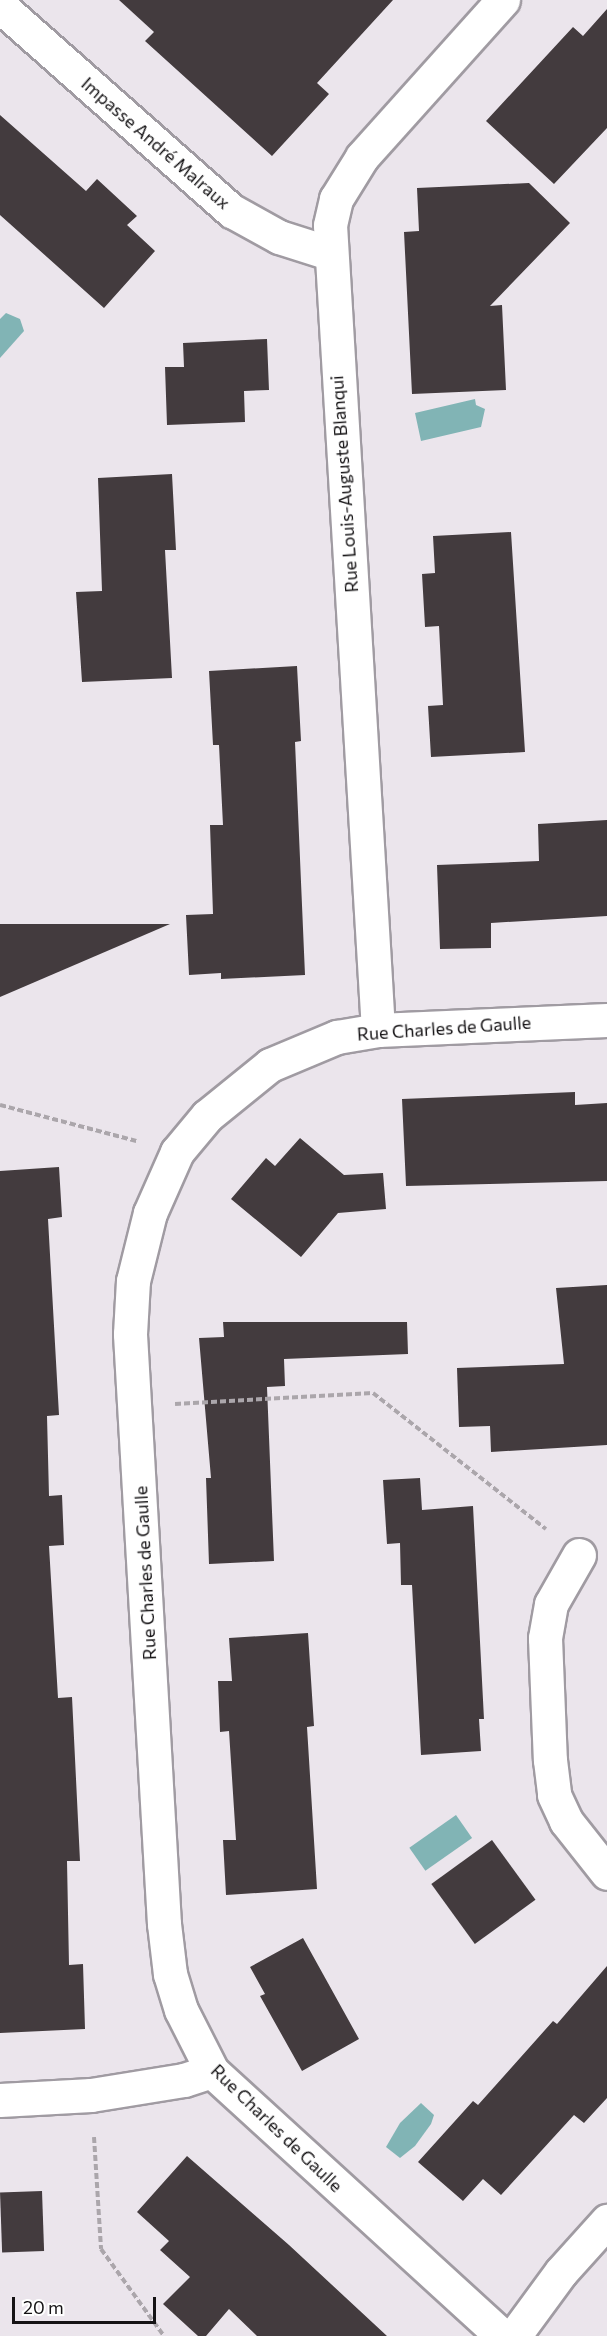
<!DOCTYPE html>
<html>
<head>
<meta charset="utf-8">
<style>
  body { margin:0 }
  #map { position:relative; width:607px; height:2336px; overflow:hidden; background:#ebe5ec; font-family:Commissioner,sans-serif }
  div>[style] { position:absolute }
  .water>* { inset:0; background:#81b4b5; transform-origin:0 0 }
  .building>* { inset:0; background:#433b3e; transform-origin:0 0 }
  .path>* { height:4px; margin-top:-2px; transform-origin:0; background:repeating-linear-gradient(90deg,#aba6ab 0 6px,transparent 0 9px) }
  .roads { filter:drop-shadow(2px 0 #a09ba2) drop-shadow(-2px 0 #a09ba2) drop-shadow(0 2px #a09ba2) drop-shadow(0 -2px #a09ba2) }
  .minor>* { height:33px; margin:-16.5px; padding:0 16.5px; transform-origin:16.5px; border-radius:16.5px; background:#fff }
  span { translate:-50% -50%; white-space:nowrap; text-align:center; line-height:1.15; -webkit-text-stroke:6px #fff; paint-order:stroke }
  .street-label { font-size:18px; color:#151315 }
  .scale { position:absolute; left:12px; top:2297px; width:144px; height:27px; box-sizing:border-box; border:3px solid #151315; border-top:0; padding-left:8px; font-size:18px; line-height:21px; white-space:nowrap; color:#151315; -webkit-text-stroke:4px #fff; paint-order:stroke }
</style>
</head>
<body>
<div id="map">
  <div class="water">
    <i style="clip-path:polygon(6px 313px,20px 319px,24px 331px,0 358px,0 319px)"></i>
    <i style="clip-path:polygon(475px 399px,476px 405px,485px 409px,481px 427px,421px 441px,415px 413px)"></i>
    <i style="left:456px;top:1815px;width:28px;height:57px;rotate:55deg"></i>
    <i style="clip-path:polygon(421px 2103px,434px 2115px,431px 2124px,415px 2146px,400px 2158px,386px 2147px,400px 2123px)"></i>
  </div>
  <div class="building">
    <i style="clip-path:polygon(119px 0,393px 0,317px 83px,329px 94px,272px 156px,145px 41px,154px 32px)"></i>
    <i style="clip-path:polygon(607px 9px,607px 128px,554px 184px,486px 121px,573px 27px,583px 36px)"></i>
    <i style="clip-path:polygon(0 115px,86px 191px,97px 179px,137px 216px,127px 225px,155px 251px,104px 308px,0 215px)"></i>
    <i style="clip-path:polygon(529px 183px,570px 223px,490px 306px,502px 305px,506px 390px,412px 394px,404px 232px,419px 231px,417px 188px)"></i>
    <i style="clip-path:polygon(267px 339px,269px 390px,244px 391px,245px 422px,167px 425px,165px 367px,184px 367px,183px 343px)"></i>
    <i style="clip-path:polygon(172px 474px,176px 550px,165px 550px,172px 678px,82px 682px,76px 592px,102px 591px,98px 478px)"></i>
    <i style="clip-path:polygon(511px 532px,525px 752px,431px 757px,428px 706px,443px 705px,439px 626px,425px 627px,422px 574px,435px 573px,433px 536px)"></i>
    <i style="clip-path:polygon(297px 666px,301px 741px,295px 742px,305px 975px,221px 979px,221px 973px,189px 975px,186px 915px,213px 914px,210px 825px,223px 825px,219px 745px,213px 745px,209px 671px)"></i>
    <i style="clip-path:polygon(607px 820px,607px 916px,491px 923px,491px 948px,440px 949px,437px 865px,539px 861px,538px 824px)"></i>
    <i style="clip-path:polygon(0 924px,170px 924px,0 997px)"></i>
    <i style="clip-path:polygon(575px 1092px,575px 1105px,607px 1103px,607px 1181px,406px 1186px,402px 1099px)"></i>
    <i style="clip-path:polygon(300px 1138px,344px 1175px,383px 1173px,386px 1209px,338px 1213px,301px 1257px,231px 1199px,266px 1158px,275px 1166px)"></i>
    <i style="clip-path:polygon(59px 1167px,62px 1217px,48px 1219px,59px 1415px,47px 1416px,49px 1496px,62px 1495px,64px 1545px,49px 1546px,58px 1698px,72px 1697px,80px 1861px,67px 1861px,69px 1965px,83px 1964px,85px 2029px,0 2033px,0 1171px)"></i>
    <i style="clip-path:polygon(607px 1285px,607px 1445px,491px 1452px,490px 1426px,459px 1427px,457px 1368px,564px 1364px,556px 1288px)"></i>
    <i style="clip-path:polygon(223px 1322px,407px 1322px,408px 1354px,284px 1359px,285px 1386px,267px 1387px,274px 1561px,209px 1564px,206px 1478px,211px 1478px,199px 1338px,224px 1337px)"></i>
    <i style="clip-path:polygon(420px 1478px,422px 1510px,473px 1506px,484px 1719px,479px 1719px,481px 1751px,421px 1755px,412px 1585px,401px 1585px,400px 1543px,387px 1544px,383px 1480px)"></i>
    <i style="clip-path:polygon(308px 1633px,314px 1726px,307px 1727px,317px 1889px,226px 1895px,223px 1840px,236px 1840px,229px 1731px,220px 1732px,218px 1681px,232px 1681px,229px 1638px)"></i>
    <i style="left:492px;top:1840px;width:74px;height:75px;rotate:54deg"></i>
    <i style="clip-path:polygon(303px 1938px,359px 2039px,302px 2071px,260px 1996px,265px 1994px,250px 1967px)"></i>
    <i style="clip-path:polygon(607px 1966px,607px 2098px,584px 2123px,574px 2115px,501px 2195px,483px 2179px,463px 2201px,418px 2162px,473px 2101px,478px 2105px,553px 2021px,557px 2024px)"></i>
    <i style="clip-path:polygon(187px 2156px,289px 2245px,387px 2336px,257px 2336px,229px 2309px,206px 2336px,198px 2336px,163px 2304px,190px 2277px,160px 2250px,169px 2241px,137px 2212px)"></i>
    <i style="left:42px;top:2191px;width:60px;height:42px;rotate:88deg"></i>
  </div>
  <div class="path">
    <i style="left:0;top:1105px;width:141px;rotate:14.8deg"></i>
    <i style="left:175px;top:1404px;width:198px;rotate:-3.2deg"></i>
    <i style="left:373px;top:1393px;width:220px;rotate:38.2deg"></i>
    <i style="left:94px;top:2137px;width:112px;rotate:86.4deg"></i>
    <i style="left:101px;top:2249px;width:107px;rotate:54.1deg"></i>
  </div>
  <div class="roads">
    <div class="minor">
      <i style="left:0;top:6px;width:310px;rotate:41.5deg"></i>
      <i style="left:232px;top:211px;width:54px;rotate:29deg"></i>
      <i style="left:279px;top:237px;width:52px;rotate:17.7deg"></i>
      <i style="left:378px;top:1030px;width:806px;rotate:-93.41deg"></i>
      <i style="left:330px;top:225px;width:27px;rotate:-77deg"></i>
      <i style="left:336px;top:199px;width:49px;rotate:-58.2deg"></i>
      <i style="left:362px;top:157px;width:211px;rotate:-48.1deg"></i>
      <i style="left:579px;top:1555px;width:56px;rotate:119.7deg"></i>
      <i style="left:551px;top:1604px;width:35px;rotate:100deg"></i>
      <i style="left:545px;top:1638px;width:122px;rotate:87.7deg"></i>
      <i style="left:550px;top:1760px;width:35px;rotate:83deg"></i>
      <i style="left:554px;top:1795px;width:29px;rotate:65deg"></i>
      <i style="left:566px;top:1821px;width:66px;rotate:51.7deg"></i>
      <i style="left:0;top:2100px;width:91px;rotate:-3.1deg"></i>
      <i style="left:91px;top:2095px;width:94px;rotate:-9.2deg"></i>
      <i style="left:184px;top:2080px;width:29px;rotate:-18deg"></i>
      <i style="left:502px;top:2336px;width:393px;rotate:-137.6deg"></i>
      <i style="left:212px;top:2071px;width:68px;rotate:-116.9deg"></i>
      <i style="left:181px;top:2010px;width:38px;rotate:-107deg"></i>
      <i style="left:170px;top:1974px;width:50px;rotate:-96.8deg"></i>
      <i style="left:164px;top:1924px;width:591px;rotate:-93.3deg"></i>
      <i style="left:130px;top:1334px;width:53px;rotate:-86.8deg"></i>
      <i style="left:133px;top:1281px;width:70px;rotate:-76deg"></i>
      <i style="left:150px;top:1213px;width:67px;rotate:-66.1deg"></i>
      <i style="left:177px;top:1152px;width:47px;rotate:-50.2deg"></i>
      <i style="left:207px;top:1116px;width:81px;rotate:-39deg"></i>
      <i style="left:270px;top:1065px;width:73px;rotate:-22.7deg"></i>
      <i style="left:337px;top:1037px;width:42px;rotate:-9.7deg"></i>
      <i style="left:378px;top:1030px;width:229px;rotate:-2.5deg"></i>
      <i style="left:514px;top:2336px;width:79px;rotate:-53.7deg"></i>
      <i style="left:561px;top:2272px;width:69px;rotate:-48deg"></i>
    </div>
  </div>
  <div class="street-label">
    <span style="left:156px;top:143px;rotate:41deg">Impasse André Malraux</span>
    <span style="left:344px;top:484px;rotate:-94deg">Rue Louis-Auguste Blanqui</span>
    <span style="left:444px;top:1028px;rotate:-4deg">Rue Charles de Gaulle</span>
    <span style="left:145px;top:1573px;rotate:-93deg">Rue Charles de Gaulle</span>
    <span style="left:277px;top:2128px;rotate:44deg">Rue Charles de Gaulle</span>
  </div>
  <div class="scale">20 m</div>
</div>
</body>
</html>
